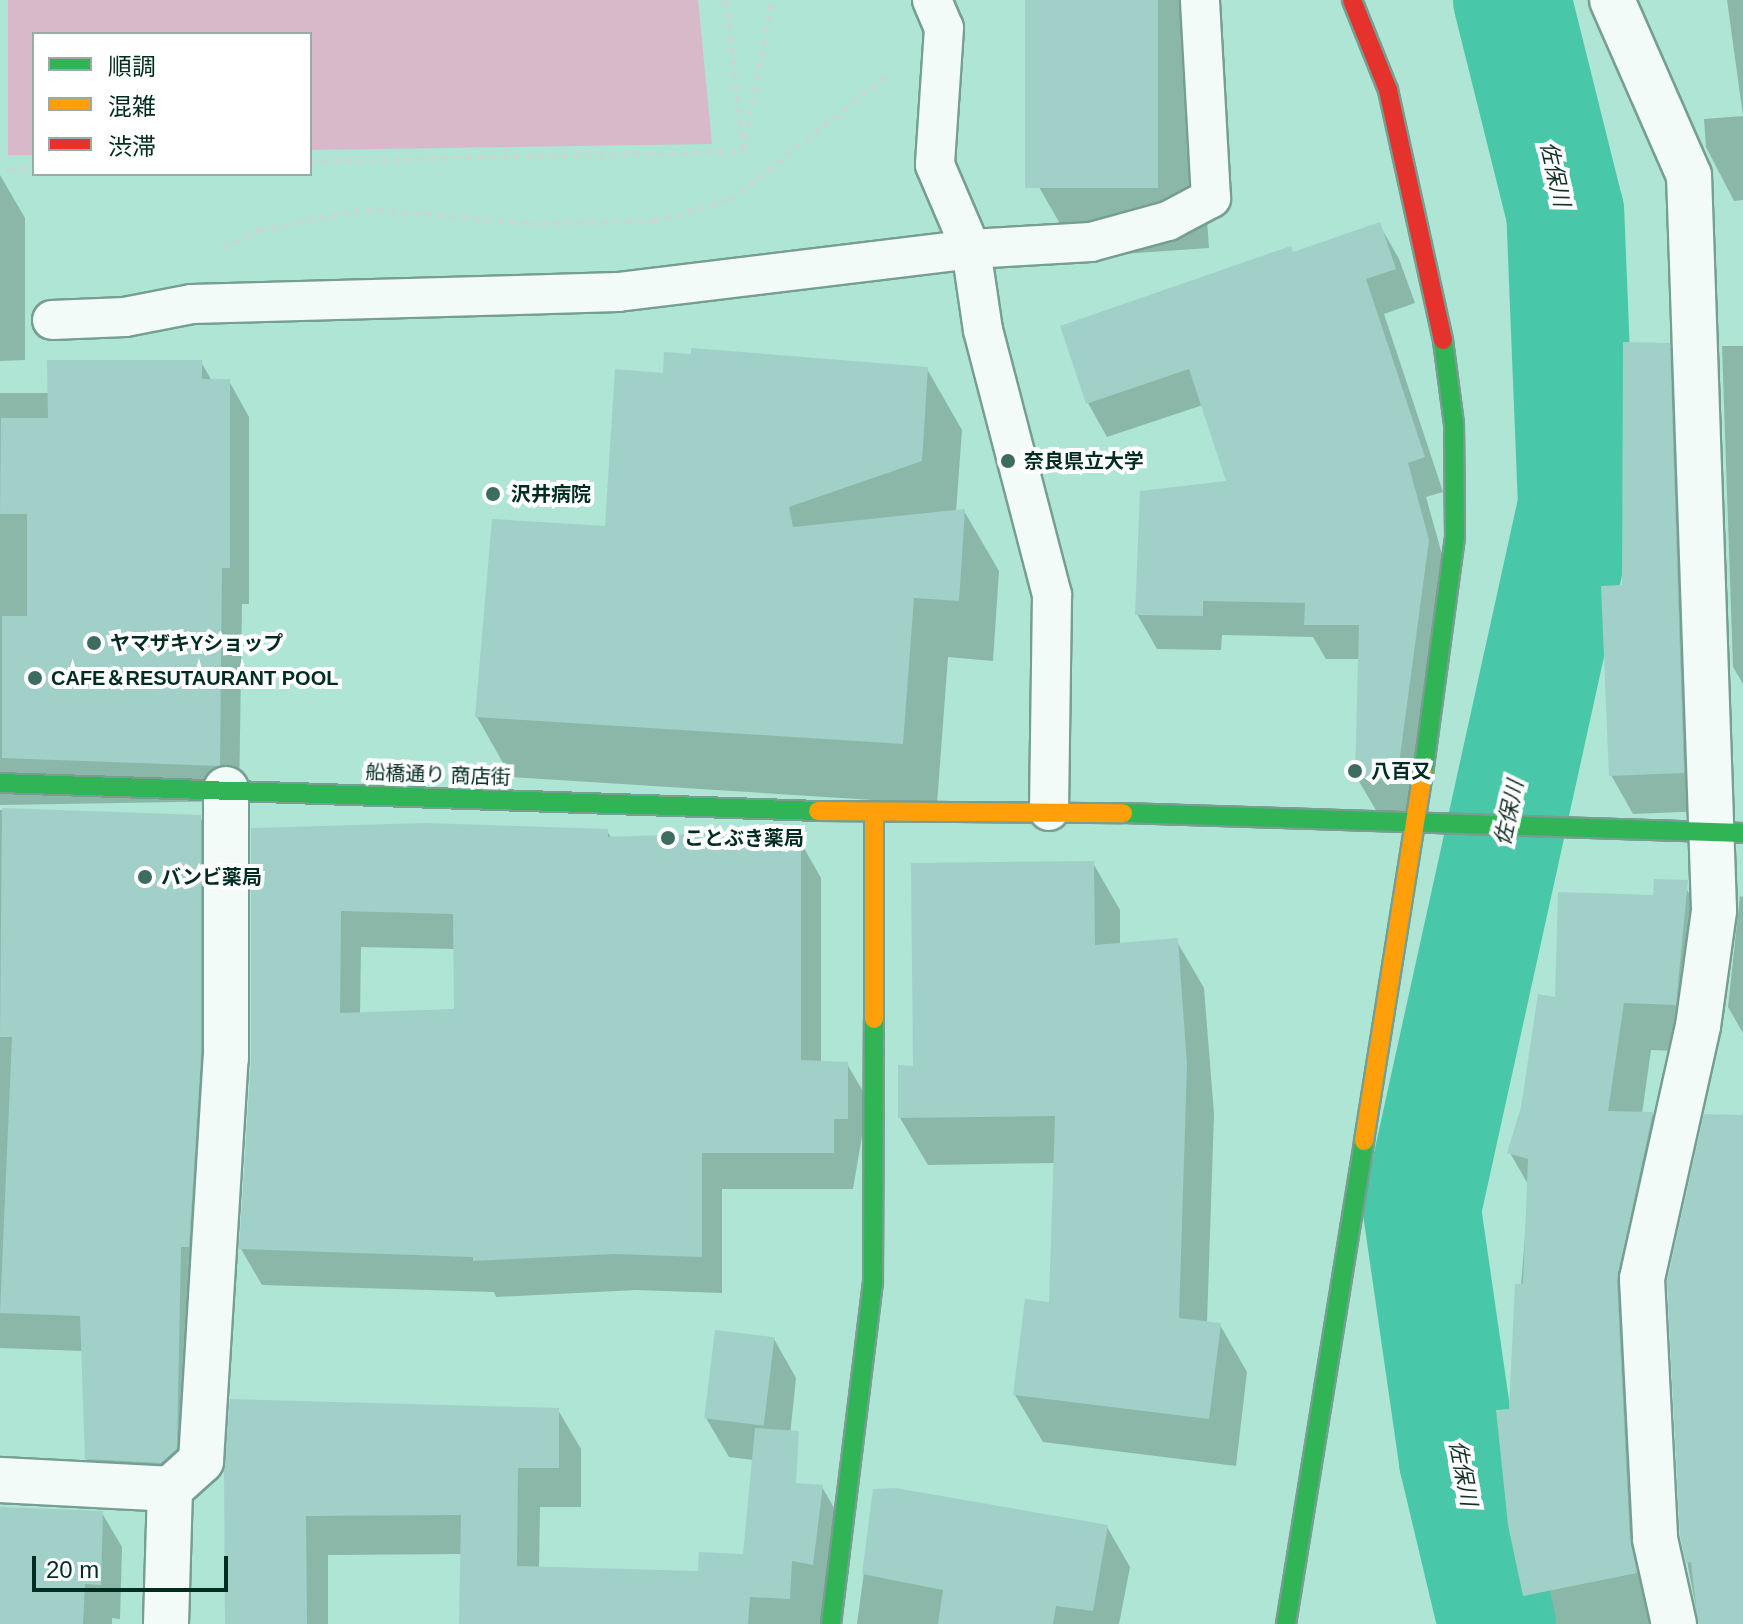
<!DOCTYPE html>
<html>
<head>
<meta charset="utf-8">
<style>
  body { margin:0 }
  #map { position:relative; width:1743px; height:1624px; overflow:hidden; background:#aee5d4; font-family:Helvetica,"Noto Sans JP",sans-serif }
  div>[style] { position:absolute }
  .green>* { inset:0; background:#d7b9ca }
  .shadow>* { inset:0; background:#0003 }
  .river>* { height:118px; margin:-59px; padding:0 59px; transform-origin:59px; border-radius:59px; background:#49c7a9 }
  .building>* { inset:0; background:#a1d0c8; transform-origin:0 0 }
  .path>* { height:5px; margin-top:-2.5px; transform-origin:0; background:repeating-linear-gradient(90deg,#c6d8d2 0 6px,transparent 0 12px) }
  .roads { filter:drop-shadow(2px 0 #769e92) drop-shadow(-2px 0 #769e92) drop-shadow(0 2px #769e92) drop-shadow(0 -2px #769e92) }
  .lane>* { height:38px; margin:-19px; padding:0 19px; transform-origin:19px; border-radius:19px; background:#f3fbf9 }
  .street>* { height:44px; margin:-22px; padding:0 22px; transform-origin:22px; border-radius:22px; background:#f3fbf9 }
  .fast>* { height:18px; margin:-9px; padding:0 9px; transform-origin:9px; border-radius:9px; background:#30b455 }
  .slow>* { height:18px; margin:-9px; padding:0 9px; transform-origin:9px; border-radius:9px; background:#ff9f0a }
  .jam>* { height:18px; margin:-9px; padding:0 9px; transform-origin:9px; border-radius:9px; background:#e5322d }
  .dots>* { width:22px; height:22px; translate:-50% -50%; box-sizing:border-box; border:4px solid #fff; border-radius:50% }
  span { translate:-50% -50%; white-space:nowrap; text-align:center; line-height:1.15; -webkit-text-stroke:8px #fff; paint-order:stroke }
  .poi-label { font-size:20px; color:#002c21; font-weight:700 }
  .left { translate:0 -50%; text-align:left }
  .street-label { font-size:20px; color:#002c21 }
  .water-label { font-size:22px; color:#153229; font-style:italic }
  .legend { position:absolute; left:32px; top:32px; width:280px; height:144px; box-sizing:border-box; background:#fff; border:2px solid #99aba6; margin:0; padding:10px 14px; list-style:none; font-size:24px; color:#002c21 }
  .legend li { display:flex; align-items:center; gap:16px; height:40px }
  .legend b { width:40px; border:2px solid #99aba6 }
  .scale { position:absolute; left:32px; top:1556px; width:196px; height:36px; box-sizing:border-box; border:4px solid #002c21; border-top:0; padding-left:10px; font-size:24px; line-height:28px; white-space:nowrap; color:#002c21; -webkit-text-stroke:6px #fff; paint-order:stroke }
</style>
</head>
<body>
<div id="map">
  <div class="green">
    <i style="clip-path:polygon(8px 0,698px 0,712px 144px,310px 150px,310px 34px,34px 34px,34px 155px,8px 155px)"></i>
  </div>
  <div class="shadow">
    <i style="clip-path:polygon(1027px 0,1192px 0,1209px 248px,1079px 257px,1039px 187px)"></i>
    <i style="clip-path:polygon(1727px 0,1743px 0,1743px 200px,1734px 201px,1706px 147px,1704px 119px,1743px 116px)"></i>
    <i style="clip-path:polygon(0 175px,25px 218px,25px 360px,0 361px)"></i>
    <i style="clip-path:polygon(1379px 224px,1399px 259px,1415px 303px,1384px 314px,1443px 492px,1426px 497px,1448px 576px,1416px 813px,1377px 812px,1357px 778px,1360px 659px,1326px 659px,1313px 637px,1222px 635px,1221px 650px,1157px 649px,1137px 614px,1229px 483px,1203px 405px,1107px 437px,1088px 403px,1293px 254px)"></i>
    <i style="clip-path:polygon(1669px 345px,1691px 384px,1706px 811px,1633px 814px,1611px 775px,1624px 587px)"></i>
    <i style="clip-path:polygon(1722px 346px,1743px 346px,1743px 684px,1733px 667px)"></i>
    <i style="clip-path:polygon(201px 362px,212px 381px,229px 381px,249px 417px,249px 604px,242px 604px,239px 801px,0 805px,0 393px,49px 393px)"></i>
    <i style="clip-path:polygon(927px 369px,962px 430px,956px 512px,964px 511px,999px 571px,993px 661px,948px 657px,937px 804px,511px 777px,477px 717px,607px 528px,665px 375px)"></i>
    <i style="clip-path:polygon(0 810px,200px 817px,221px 853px,196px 1486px,108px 1495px,87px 1459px,83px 1351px,0 1348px)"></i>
    <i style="clip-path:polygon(evenodd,253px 830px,607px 831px,612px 839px,722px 835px,735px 835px,740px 843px,800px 841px,821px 878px,821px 1063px,847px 1064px,868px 1100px,853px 1189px,722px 1189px,722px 1293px,636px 1290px,496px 1297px,494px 1292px,262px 1285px,241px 1249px,253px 1060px,253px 830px,361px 947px,455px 949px,456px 1011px,360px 1014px,361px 947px)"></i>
    <i style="clip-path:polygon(1093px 863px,1120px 910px,1120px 945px,1176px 940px,1204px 988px,1214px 1114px,1207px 1323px,1220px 1325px,1247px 1372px,1236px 1466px,1043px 1442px,1015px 1395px,1051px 1304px,1055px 1163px,928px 1165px,900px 1118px,915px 1068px)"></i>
    <i style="clip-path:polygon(1687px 890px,1715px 938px,1702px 1052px,1651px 1050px,1642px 1114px,1652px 1114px,1680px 1162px,1643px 1329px,1664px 1624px,1541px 1624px,1524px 1596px,1511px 1411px,1529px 1186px,1510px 1153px,1557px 999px,1655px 897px)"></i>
    <i style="clip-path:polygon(1740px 896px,1743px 897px,1743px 1033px,1728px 1007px)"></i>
    <i style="clip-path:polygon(1743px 1112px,1743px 1624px,1699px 1624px,1682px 1535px)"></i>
    <i style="clip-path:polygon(774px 1339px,796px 1378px,787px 1464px,729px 1457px,706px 1418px)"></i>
    <i style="clip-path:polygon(558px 1410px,581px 1449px,581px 1507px,540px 1507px,539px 1569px,700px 1573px,745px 1557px,822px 1487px,845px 1527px,833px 1624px,461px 1624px,462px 1554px,328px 1555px,328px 1624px,227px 1624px,226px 1468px)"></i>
    <i style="clip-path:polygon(875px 1491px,1107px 1527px,1130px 1567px,1119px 1624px,857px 1624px)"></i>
    <i style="clip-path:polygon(0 1509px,102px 1513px,122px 1547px,120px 1619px,112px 1618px,112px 1624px,0 1624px)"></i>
  </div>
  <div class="river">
    <i style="left:1497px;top:1624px;width:169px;rotate:-103.4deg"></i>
    <i style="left:1458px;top:1460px;width:254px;rotate:-98.2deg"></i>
    <i style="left:1422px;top:1209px;width:721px;rotate:-77.58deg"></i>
    <i style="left:1577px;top:505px;width:293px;rotate:-92.3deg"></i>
    <i style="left:1565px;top:212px;width:219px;rotate:-104deg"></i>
  </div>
  <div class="building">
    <i style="left:1025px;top:0;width:133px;height:188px"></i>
    <i style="clip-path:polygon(1380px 222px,1396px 269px,1366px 279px,1425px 457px,1408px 463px,1429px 540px,1397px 779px,1355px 778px,1359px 625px,1304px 625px,1305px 603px,1203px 601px,1203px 616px,1135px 615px,1140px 491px,1226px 481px,1189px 369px,1086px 404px,1060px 326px,1291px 246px,1293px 252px)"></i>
    <i style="clip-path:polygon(1623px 342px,1670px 343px,1684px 773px,1609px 776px,1601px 586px,1622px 585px)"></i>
    <i style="clip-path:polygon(691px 348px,928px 367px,922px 461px,789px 507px,793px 527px,965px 509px,959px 601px,914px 598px,903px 744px,475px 717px,492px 519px,605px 526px,615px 369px,663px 373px,664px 352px,691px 354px)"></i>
    <i style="clip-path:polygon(47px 360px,202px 360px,202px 379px,230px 379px,230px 568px,222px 568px,220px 766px,2px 758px,2px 616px,27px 616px,27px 514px,0 514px,1px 418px,48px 418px)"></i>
    <i style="clip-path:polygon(2px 808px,201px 815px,201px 1057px,189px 1247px,181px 1247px,177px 1449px,161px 1463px,85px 1459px,80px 1316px,0 1313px,12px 1037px,0 1037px)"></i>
    <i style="clip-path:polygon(evenodd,425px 823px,608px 829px,608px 837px,722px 833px,736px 833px,732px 841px,801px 839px,801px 1060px,848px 1062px,848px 1119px,834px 1119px,834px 1153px,702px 1153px,702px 1257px,614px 1254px,473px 1261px,473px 1257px,239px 1249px,251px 1060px,251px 828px,425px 823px,341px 911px,453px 914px,454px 1009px,340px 1013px,341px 911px)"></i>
    <i style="clip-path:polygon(1094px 861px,1095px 945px,1178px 938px,1187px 1065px,1179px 1318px,1221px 1323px,1209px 1419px,1013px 1395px,1025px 1299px,1049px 1302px,1055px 1116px,898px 1118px,898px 1065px,913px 1066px,911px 863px)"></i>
    <i style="clip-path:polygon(1654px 879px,1688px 880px,1676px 1005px,1624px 1003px,1608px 1111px,1653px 1112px,1617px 1280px,1630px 1540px,1637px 1573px,1523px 1596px,1508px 1525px,1496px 1410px,1509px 1409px,1515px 1284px,1523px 1284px,1528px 1159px,1507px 1153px,1521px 1107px,1538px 994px,1555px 997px,1558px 892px,1653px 895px)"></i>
    <i style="clip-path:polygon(1704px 1114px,1743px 1115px,1743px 1624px,1698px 1624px,1691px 1562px,1686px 1563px,1680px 1536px,1667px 1281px)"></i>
    <i style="left:715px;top:1330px;width:60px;height:89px;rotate:7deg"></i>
    <i style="clip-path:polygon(230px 1399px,559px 1408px,559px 1468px,518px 1468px,517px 1566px,698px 1571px,699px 1552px,743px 1554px,755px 1428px,799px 1431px,796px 1483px,823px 1485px,813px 1565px,792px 1561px,790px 1599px,750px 1597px,748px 1624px,459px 1624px,461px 1515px,306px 1516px,307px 1624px,225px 1624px,224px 1468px)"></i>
    <i style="clip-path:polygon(895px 1488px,1108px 1525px,1093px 1611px,1056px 1606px,1053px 1624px,938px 1624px,943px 1590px,862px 1574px,873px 1489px)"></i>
    <i style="clip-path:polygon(0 1507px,103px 1511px,101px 1585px,85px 1584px,83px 1624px,0 1624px)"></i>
  </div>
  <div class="path">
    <i style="left:726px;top:0;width:147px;rotate:83.4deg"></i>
    <i style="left:310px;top:161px;width:433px;rotate:-1.3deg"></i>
    <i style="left:743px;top:151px;width:154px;rotate:-79.1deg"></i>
    <i style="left:9px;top:169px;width:25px;rotate:-2deg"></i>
    <i style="left:223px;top:247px;width:41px;rotate:-24.7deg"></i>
    <i style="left:260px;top:230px;width:108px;rotate:-11.2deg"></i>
    <i style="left:366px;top:209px;width:164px;rotate:4.9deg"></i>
    <i style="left:529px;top:223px;width:124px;rotate:-0.9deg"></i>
    <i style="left:653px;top:221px;width:80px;rotate:-15.3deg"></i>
    <i style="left:730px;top:200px;width:198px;rotate:-38.4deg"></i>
  </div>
  <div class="roads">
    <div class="lane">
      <i style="left:932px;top:0;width:30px;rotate:67deg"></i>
      <i style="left:944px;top:28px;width:137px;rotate:93.8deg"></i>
      <i style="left:935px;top:165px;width:91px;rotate:66.8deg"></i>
      <i style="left:971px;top:249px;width:82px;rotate:81.6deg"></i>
      <i style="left:983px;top:330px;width:274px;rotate:75.4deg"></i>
      <i style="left:1052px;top:595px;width:216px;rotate:90.8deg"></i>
      <i style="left:52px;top:320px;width:73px;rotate:-2.4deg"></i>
      <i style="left:125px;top:317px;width:68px;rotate:-11deg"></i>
      <i style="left:192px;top:304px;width:426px;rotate:-1.6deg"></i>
      <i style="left:618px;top:292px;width:356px;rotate:-6.9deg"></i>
      <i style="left:971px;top:249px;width:120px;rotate:-3.3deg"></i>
      <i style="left:1091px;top:242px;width:80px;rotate:-15.3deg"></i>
      <i style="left:1168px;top:221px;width:49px;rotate:-28.1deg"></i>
      <i style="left:1211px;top:198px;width:198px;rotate:-93.2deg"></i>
    </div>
    <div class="street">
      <i style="left:1612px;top:0;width:191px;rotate:66.3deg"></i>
      <i style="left:1689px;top:175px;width:736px;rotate:88.05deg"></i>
      <i style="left:1714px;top:911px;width:116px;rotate:97.9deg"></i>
      <i style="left:1698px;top:1026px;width:259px;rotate:102.5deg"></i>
      <i style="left:1642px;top:1279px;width:260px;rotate:87.1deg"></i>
      <i style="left:1655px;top:1539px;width:87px;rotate:77.4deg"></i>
      <i style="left:0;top:1480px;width:170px;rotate:3deg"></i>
      <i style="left:166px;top:1624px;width:135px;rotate:-88.3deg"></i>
      <i style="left:170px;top:1489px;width:42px;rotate:-42.1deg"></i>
      <i style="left:201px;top:1461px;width:404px;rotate:-86.5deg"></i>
      <i style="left:226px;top:1058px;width:269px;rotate:-90deg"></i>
    </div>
    <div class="fast">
      <i style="left:1423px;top:774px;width:240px;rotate:-82.3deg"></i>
      <i style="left:1455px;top:536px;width:112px;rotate:-90.5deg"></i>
      <i style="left:1454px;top:424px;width:85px;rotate:-97.5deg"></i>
      <i style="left:0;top:783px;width:818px;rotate:1.96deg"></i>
      <i style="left:1123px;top:813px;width:620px;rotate:1.85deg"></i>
      <i style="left:831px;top:1624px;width:344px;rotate:-83deg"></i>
      <i style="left:873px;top:1283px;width:264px;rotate:-89.8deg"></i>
      <i style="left:1286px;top:1624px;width:489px;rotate:-80.8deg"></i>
    </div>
    <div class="slow">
      <i style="left:818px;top:811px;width:305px;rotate:0.4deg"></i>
      <i style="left:874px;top:1019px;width:206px;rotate:-90deg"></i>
      <i style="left:1364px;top:1141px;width:372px;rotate:-80.9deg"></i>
    </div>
    <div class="jam">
      <i style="left:1352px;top:0;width:97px;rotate:68.2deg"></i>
      <i style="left:1388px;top:90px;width:256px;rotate:77.6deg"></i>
    </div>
  </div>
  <div class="dots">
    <i style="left:1008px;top:461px;background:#3d6d60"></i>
    <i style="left:493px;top:494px;background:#3d6d60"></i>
    <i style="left:94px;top:643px;background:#3d6d60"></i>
    <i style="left:35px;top:678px;background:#3d6d60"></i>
    <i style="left:1355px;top:771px;background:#3d6d60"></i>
    <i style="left:668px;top:838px;background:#3d6d60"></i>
    <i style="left:145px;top:877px;background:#3d6d60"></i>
  </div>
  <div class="poi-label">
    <span class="left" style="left:1024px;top:461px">奈良県立大学</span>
    <span class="left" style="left:511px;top:494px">沢井病院</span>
    <span class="left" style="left:110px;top:643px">ヤマザキYショップ</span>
    <span class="left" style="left:51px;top:678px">CAFE＆RESUTAURANT POOL</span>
    <span class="left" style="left:1371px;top:771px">八百又</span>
    <span class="left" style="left:684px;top:838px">ことぶき薬局</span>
    <span class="left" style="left:161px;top:877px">バンビ薬局</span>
  </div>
  <div class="street-label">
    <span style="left:438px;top:775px;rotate:2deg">船橋通り 商店街</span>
  </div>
  <div class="water-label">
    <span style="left:1555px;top:174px;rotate:77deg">佐保川</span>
    <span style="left:1509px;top:813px;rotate:-78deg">佐保川</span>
    <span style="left:1463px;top:1473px;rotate:79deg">佐保川</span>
  </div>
  <ul class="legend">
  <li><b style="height:10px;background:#30b455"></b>順調</li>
  <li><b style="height:10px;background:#ff9f0a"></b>混雑</li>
  <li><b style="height:10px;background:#e5322d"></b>渋滞</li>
  </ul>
  <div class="scale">20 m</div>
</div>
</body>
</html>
